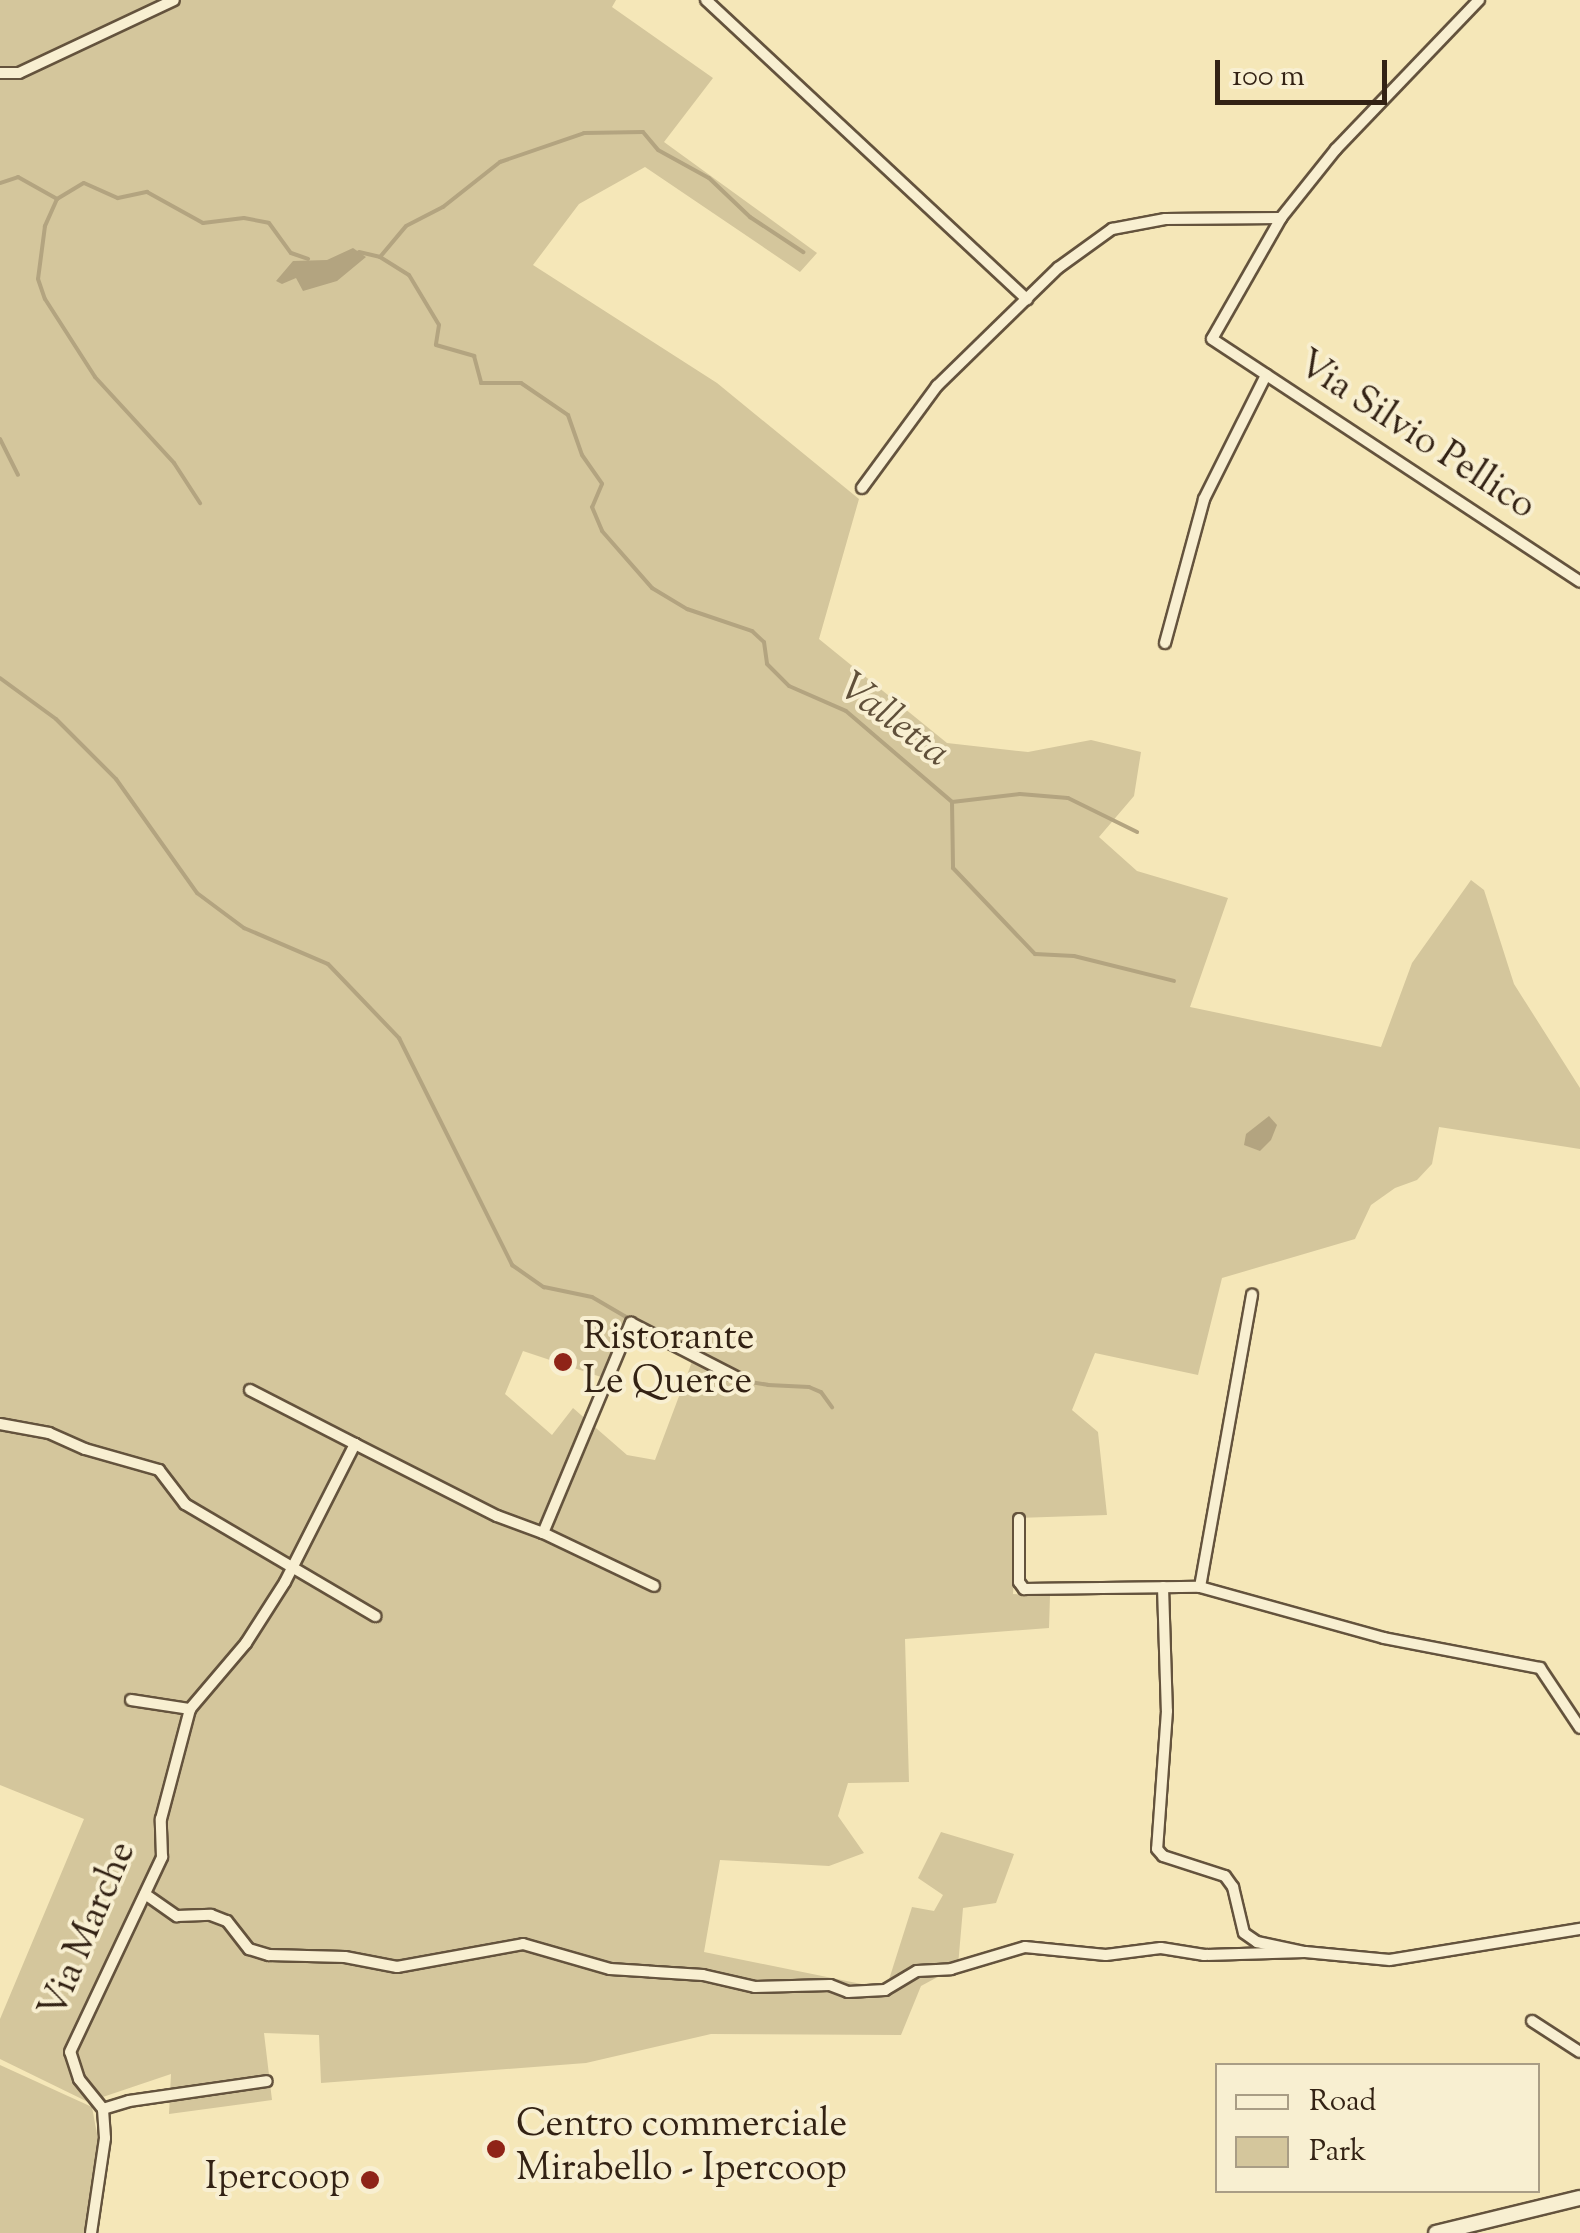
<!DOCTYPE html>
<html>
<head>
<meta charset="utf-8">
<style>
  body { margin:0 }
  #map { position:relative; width:1580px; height:2233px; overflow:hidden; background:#f5e7b8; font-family:"Sorts Mill Goudy",serif }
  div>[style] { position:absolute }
  .green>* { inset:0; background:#d4c69c }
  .water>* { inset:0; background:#b3a480 }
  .stream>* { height:4px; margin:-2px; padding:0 2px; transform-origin:2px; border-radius:2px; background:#b3a480 }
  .roads { filter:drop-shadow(2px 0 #64533d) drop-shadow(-2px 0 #64533d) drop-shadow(0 2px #64533d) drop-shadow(0 -2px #64533d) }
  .street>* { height:10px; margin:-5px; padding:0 5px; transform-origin:5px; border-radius:5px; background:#f8efd1 }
  .secondary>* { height:14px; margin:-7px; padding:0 7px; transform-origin:7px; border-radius:7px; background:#f8efd1 }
  .dots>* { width:28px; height:28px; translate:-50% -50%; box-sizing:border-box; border:5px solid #f8efd1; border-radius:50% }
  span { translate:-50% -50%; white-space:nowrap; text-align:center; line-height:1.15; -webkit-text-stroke:8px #f8efd1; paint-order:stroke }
  .street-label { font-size:38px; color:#332214 }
  .poi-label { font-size:38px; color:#332214 }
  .left { translate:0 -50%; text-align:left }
  .right { translate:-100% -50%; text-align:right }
  .water-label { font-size:40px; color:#60503a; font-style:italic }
  .legend { position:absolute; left:1215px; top:2063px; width:325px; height:130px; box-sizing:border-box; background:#f8efd1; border:2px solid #a99d85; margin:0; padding:12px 18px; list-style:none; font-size:30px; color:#332214 }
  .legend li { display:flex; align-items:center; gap:20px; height:50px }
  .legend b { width:50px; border:2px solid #a99d85 }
  .scale { position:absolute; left:1215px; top:60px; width:172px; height:45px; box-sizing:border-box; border:5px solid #332214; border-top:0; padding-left:12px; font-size:30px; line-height:35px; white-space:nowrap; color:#332214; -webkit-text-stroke:8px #f8efd1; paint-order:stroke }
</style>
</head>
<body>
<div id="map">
  <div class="green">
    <i style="clip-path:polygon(evenodd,0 0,616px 0,612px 7px,713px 78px,664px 142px,817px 253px,800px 272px,645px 167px,579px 204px,533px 265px,717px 383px,859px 499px,819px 639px,947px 743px,1028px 752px,1091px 740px,1141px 752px,1134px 796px,1099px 837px,1137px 871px,1228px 898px,1190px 1007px,1381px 1047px,1412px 963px,1471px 880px,1484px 890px,1514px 984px,1580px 1088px,1580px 1149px,1439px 1127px,1432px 1164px,1417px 1180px,1395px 1188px,1371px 1205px,1355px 1239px,1222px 1278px,1198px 1375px,1095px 1353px,1072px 1410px,1098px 1432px,1107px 1515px,1017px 1518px,1013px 1594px,1050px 1596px,1049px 1628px,905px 1639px,909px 1782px,848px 1783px,838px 1816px,864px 1853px,829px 1866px,720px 1860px,704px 1952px,886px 1989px,912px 1907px,934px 1911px,943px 1895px,918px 1878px,941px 1832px,1014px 1854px,996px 1903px,963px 1908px,958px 1966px,921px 1986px,901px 2035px,711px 2034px,586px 2063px,321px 2083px,319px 2035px,264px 2033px,272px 2100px,169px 2114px,171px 2074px,88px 2102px,0 2059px,0 2019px,84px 1819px,0 1785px,0 0,635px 1328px,693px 1359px,655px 1460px,627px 1455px,573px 1408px,552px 1435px,505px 1394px,523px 1351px,601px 1377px,635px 1328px)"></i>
    <i style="clip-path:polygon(0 2065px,92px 2107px,99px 2145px,85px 2233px,0 2233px)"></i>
  </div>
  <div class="water">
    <i style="clip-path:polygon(353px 248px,366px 257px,337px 281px,303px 291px,296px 278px,282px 284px,276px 281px,293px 261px,327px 260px)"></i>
    <i style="clip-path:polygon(1269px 1116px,1277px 1125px,1271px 1140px,1260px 1151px,1244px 1145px,1246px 1134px)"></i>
  </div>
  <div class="stream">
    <i style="left:0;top:183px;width:19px;rotate:-18deg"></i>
    <i style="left:18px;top:177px;width:45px;rotate:29.4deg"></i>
    <i style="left:57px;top:199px;width:31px;rotate:-31deg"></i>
    <i style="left:84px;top:183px;width:37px;rotate:24deg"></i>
    <i style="left:118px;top:198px;width:30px;rotate:-12deg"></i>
    <i style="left:147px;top:192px;width:64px;rotate:29deg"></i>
    <i style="left:203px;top:223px;width:41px;rotate:-7deg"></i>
    <i style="left:244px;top:218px;width:25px;rotate:11deg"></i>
    <i style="left:269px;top:223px;width:37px;rotate:54deg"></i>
    <i style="left:291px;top:253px;width:18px;rotate:19deg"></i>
    <i style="left:57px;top:199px;width:30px;rotate:114deg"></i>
    <i style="left:45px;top:226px;width:53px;rotate:97.5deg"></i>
    <i style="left:38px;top:279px;width:21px;rotate:71deg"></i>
    <i style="left:45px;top:299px;width:93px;rotate:57.3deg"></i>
    <i style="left:95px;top:377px;width:117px;rotate:47.4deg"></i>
    <i style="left:174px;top:463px;width:48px;rotate:57deg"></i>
    <i style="left:359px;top:252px;width:22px;rotate:13deg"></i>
    <i style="left:380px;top:257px;width:34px;rotate:32deg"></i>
    <i style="left:409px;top:275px;width:58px;rotate:59deg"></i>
    <i style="left:439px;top:325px;width:20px;rotate:99deg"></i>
    <i style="left:436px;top:345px;width:40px;rotate:16deg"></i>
    <i style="left:474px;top:356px;width:28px;rotate:75deg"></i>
    <i style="left:481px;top:383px;width:40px"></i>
    <i style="left:521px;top:383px;width:57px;rotate:34.2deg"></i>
    <i style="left:568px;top:415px;width:42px;rotate:70.7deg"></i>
    <i style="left:582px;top:455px;width:35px;rotate:55deg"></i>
    <i style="left:602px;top:484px;width:25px;rotate:113deg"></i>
    <i style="left:592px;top:507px;width:26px;rotate:67deg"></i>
    <i style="left:602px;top:531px;width:76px;rotate:48.7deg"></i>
    <i style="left:652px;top:588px;width:41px;rotate:31deg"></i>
    <i style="left:687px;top:609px;width:69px;rotate:18.7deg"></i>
    <i style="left:752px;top:631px;width:16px;rotate:43deg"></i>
    <i style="left:764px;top:642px;width:22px;rotate:82deg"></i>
    <i style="left:767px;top:664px;width:31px;rotate:45deg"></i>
    <i style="left:789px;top:686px;width:62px;rotate:23.7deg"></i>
    <i style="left:846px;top:711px;width:140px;rotate:40.6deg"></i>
    <i style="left:952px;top:802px;width:68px;rotate:-6.7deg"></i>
    <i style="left:1020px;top:794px;width:48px;rotate:4.8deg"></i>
    <i style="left:1068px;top:798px;width:77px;rotate:26.2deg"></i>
    <i style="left:380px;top:257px;width:40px;rotate:-50deg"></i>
    <i style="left:406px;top:226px;width:42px;rotate:-27.2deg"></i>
    <i style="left:443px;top:207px;width:73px;rotate:-38.3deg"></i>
    <i style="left:500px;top:162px;width:89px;rotate:-19deg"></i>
    <i style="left:584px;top:133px;width:59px;rotate:-1deg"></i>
    <i style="left:643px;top:132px;width:23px;rotate:50deg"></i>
    <i style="left:658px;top:150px;width:58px;rotate:28.8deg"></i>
    <i style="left:709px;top:178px;width:57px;rotate:43.6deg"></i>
    <i style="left:750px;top:217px;width:64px;rotate:33.4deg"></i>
    <i style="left:0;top:439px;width:40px;rotate:63.4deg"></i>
    <i style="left:0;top:678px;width:69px;rotate:36.2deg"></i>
    <i style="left:56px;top:719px;width:85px;rotate:45deg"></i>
    <i style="left:116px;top:779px;width:140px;rotate:54.6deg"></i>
    <i style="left:197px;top:893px;width:59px;rotate:36.7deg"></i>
    <i style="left:244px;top:928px;width:91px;rotate:23.2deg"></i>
    <i style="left:328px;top:964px;width:103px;rotate:46.2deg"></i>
    <i style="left:399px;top:1038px;width:254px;rotate:63.5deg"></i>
    <i style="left:512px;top:1265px;width:39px;rotate:35deg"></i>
    <i style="left:544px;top:1287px;width:49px;rotate:11.8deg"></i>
    <i style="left:592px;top:1297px;width:48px;rotate:30.3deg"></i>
    <i style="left:952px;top:802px;width:66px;rotate:89.1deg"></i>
    <i style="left:953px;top:868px;width:119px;rotate:46.4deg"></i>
    <i style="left:1035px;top:954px;width:39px;rotate:3deg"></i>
    <i style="left:1074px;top:956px;width:103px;rotate:14deg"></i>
    <i style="left:739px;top:1376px;width:7px;rotate:45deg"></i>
    <i style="left:744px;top:1381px;width:24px;rotate:9deg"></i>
    <i style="left:768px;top:1385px;width:41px;rotate:2.8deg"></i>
    <i style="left:809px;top:1387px;width:13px;rotate:23deg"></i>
    <i style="left:821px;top:1392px;width:19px;rotate:54deg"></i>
  </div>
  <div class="roads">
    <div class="street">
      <i style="left:706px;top:0;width:439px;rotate:43deg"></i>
      <i style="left:1479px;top:0;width:207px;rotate:133.8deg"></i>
      <i style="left:1336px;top:149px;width:88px;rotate:128.6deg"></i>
      <i style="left:1281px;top:218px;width:139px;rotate:119.7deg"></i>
      <i style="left:1212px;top:339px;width:441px;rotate:33.4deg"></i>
      <i style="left:0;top:73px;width:19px"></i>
      <i style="left:19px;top:73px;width:171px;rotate:-25.2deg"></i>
      <i style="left:862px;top:488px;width:127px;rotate:-53.7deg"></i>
      <i style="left:937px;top:386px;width:169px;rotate:-44.3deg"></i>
      <i style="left:1058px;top:268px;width:67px;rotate:-35.8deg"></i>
      <i style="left:1112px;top:229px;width:54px;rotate:-10.7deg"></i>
      <i style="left:1165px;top:219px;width:116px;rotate:-0.5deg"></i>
      <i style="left:1165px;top:643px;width:149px;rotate:-74.8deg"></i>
      <i style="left:1204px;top:499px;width:139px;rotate:-63.4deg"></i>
      <i style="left:250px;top:1390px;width:118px;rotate:27.2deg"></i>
      <i style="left:0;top:1424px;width:50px;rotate:10.4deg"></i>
      <i style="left:49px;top:1433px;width:39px;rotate:24deg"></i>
      <i style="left:85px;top:1449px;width:77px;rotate:15.8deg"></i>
      <i style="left:159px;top:1470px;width:43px;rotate:52.6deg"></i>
      <i style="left:185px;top:1504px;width:221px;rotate:30.5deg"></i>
      <i style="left:1019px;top:1519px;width:63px;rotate:90deg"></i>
      <i style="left:1019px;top:1582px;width:9px;rotate:54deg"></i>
      <i style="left:1024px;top:1589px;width:176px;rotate:-0.7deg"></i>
      <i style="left:1200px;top:1587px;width:191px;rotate:15.5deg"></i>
      <i style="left:1384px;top:1638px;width:159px;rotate:10.9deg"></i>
      <i style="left:1540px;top:1668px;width:72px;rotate:56.3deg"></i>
      <i style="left:543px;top:1533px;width:123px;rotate:25.5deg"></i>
      <i style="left:1163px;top:1587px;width:124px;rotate:88.2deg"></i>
      <i style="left:1167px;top:1711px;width:138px;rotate:94.1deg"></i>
      <i style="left:1157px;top:1849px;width:9px;rotate:49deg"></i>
      <i style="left:1163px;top:1856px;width:65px;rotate:17.9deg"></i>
      <i style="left:1225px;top:1876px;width:14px;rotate:54deg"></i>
      <i style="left:1233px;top:1887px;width:47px;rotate:76.6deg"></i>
      <i style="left:1244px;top:1933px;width:16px;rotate:35deg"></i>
      <i style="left:1257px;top:1942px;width:49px;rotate:11.8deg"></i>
      <i style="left:1305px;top:1952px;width:85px;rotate:5.4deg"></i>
      <i style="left:1390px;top:1960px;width:193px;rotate:-9.3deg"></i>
      <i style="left:1200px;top:1587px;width:297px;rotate:-79.9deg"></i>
      <i style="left:131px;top:1700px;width:60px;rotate:8.7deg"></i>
      <i style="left:145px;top:1894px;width:39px;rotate:35deg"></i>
      <i style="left:177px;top:1916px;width:34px;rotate:-2deg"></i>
      <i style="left:211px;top:1915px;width:17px;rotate:21deg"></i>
      <i style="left:227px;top:1921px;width:36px;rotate:52deg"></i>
      <i style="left:249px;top:1949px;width:21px;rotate:17deg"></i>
      <i style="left:269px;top:1955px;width:76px;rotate:1.5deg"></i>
      <i style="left:345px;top:1957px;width:53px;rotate:10.9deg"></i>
      <i style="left:397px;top:1967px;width:128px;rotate:-10.3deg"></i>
      <i style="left:523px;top:1944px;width:91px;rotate:16deg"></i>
      <i style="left:610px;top:1969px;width:93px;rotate:3.7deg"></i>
      <i style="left:703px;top:1975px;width:53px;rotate:13deg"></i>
      <i style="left:755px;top:1987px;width:75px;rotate:-1.5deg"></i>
      <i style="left:830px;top:1985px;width:19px;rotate:21deg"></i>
      <i style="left:848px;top:1992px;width:37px;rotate:-3deg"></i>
      <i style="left:885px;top:1990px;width:37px;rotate:-31deg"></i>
      <i style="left:917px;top:1971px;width:34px;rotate:-3deg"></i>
      <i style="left:951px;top:1969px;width:77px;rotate:-16.6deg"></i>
      <i style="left:1025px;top:1947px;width:81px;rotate:5.6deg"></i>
      <i style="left:1106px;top:1955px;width:55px;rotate:-7.3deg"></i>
      <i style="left:1161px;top:1948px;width:44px;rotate:9.2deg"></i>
      <i style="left:1204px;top:1955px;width:101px;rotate:-1.7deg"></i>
      <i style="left:1532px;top:2021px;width:57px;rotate:32.9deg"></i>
      <i style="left:103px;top:2109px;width:27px;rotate:-17deg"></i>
      <i style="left:129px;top:2101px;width:139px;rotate:-8.2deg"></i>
      <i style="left:91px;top:2233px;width:96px;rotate:-81.6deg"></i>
      <i style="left:105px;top:2138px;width:29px;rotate:-94deg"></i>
      <i style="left:103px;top:2109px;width:38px;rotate:-129deg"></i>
      <i style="left:79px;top:2079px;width:28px;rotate:-108deg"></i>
      <i style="left:70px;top:2052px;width:216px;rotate:-64.7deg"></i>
      <i style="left:162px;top:1857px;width:38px;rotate:-92deg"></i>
      <i style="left:161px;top:1819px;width:114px;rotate:-75.2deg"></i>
      <i style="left:190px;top:1709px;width:87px;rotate:-49.7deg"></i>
      <i style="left:246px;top:1643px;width:72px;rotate:-57.4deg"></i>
      <i style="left:285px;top:1582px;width:155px;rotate:-63.1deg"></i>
      <i style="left:355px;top:1444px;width:159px;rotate:26.9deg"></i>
      <i style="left:497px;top:1516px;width:49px;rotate:20.3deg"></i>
      <i style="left:543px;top:1533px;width:228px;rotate:-67.3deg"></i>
      <i style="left:631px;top:1323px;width:118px;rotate:27.2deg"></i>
    </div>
    <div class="secondary">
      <i style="left:1436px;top:2233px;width:148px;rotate:-13.7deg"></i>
    </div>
  </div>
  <div class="dots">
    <i style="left:563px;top:1362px;background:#8f2418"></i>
    <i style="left:496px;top:2149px;background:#8f2418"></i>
    <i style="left:370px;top:2180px;background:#8f2418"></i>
  </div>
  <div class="street-label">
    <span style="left:1415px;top:437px;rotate:33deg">Via Silvio Pellico</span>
    <span style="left:90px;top:1931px;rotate:-67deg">Via Marche</span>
  </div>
  <div class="poi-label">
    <span class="left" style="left:583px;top:1362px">Ristorante<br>Le Querce</span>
    <span class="left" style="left:516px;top:2149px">Centro commerciale<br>Mirabello - Ipercoop</span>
    <span class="right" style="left:350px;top:2180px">Ipercoop</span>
  </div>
  <div class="water-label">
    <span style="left:893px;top:722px;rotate:37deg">Valletta</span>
  </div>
  <ul class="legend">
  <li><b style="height:12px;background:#f8efd1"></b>Road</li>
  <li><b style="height:28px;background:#d4c69c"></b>Park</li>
  </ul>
  <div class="scale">100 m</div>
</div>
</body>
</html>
